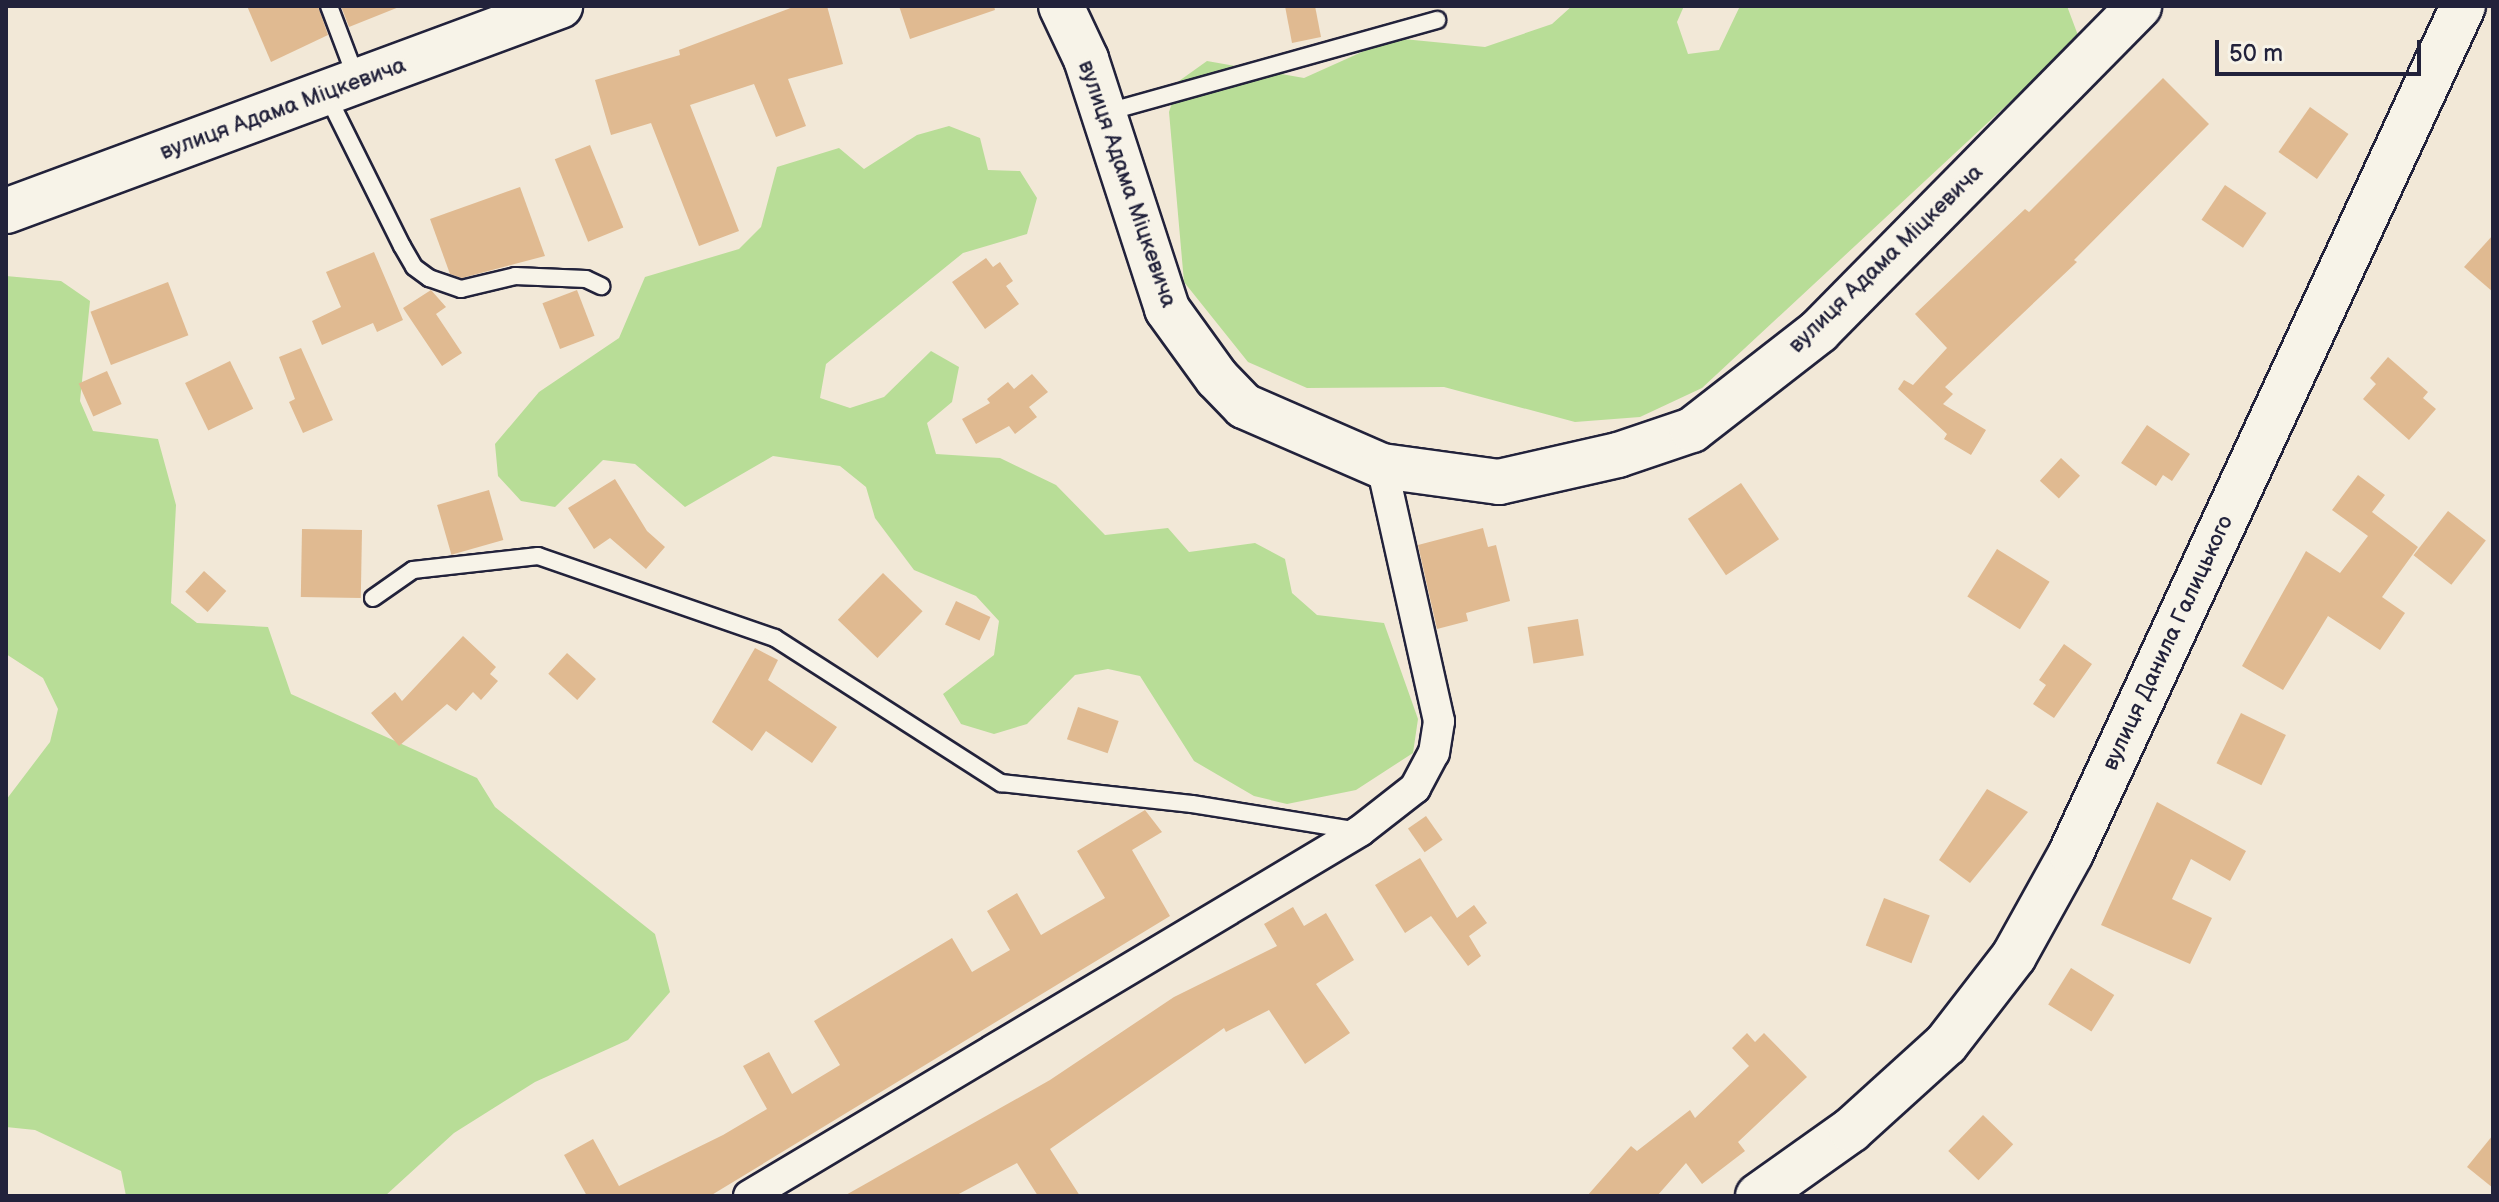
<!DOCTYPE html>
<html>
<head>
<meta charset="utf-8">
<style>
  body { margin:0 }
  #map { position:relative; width:2499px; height:1202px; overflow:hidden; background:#f2e8d7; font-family:"Balsamiq Sans",sans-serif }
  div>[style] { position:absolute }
  .green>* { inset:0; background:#b8dd97 }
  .building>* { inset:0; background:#e0ba91; transform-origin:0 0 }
  .roads { filter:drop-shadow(2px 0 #22223b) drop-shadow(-2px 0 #22223b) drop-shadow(0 2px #22223b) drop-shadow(0 -2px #22223b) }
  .lane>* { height:16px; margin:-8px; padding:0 8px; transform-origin:8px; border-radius:8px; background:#f7f3e8 }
  .street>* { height:30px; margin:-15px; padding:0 15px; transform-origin:15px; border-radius:15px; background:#f7f3e8 }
  .secondary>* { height:44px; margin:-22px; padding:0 22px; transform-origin:22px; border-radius:22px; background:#f7f3e8 }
  .primary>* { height:44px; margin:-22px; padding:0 22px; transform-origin:22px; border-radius:22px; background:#f7f3e8 }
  span { translate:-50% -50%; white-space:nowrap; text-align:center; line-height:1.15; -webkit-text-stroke:6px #f7f3e8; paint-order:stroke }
  .street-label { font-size:22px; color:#22223b }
  .frame { position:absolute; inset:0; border:8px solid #22223b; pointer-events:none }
  .scale { position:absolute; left:2215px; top:40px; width:206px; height:36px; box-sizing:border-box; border:4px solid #22223b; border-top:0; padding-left:10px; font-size:24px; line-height:28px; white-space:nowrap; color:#22223b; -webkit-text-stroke:6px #f7f3e8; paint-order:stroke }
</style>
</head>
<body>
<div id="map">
  <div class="green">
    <i style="clip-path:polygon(1572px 6px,1684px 6px,1677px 22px,1688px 54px,1719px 50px,1740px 6px,2067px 6px,2079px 38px,1702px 388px,1640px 417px,1575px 422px,1444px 387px,1307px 388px,1248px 362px,1184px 282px,1169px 112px,1179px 81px,1207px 61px,1304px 78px,1393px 38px,1485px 47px,1552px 24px)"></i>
    <i style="clip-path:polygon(949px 126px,980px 138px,988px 170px,1020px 171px,1037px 198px,1027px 234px,963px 253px,826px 364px,820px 398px,850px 408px,884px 397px,931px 351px,959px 367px,952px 402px,927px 423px,936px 454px,1000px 458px,1056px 485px,1105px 535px,1168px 528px,1189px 552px,1255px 543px,1285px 559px,1292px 593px,1317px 615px,1384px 623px,1418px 719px,1413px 753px,1356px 790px,1287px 804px,1254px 796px,1194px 761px,1140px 676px,1108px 669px,1075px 675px,1027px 724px,994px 734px,961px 724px,943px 694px,994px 655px,999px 621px,976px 596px,914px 570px,875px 518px,866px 487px,840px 466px,773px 456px,685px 507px,635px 464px,603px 460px,555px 507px,521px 501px,498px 476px,495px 444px,539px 392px,619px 338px,645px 277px,739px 249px,761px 227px,777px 167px,839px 148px,864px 169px,917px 135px)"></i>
    <i style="clip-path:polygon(6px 276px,61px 281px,90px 301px,80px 401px,93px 431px,158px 439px,176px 505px,171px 603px,197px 623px,268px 627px,291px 694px,477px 778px,495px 807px,655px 934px,670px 992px,628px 1040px,535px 1082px,454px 1133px,385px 1196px,126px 1196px,121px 1171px,35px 1130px,6px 1127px,6px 800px,50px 742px,58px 709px,43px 678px,6px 654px)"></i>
  </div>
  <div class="building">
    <i style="clip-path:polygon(247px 6px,318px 6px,328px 35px,271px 62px)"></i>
    <i style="clip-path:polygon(341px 6px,399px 6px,399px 7px,349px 27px)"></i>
    <i style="clip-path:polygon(796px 6px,827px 6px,843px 64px,788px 79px,806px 126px,776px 137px,754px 84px,690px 105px,739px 231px,699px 246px,651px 123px,611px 135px,595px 80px,680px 55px,679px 50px)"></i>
    <i style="clip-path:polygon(899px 6px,994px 6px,995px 10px,910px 39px)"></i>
    <i style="clip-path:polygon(1285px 6px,1315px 6px,1321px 37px,1292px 43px)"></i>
    <i style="clip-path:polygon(2163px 78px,2209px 124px,2074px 260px,2077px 262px,1945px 387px,1953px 394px,1943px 404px,1986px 430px,1971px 455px,1944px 439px,1947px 434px,1898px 389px,1904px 380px,1913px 385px,1947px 348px,1915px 314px,2025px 209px,2029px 212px)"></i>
    <i style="left:2310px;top:107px;width:47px;height:55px;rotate:35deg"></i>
    <i style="left:590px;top:145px;width:89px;height:38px;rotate:68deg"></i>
    <i style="left:2225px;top:185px;width:50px;height:42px;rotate:34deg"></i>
    <i style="clip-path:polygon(520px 187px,545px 256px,462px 278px,450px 274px,430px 219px)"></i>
    <i style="clip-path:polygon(2493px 235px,2493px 292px,2464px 267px)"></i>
    <i style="clip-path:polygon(374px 252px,403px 320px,377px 332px,373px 323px,322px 345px,312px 321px,341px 307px,326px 272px)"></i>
    <i style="clip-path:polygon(986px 258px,993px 267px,1000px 262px,1013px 281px,1006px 286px,1019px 304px,985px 329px,952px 282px)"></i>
    <i style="left:168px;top:282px;width:57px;height:83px;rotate:69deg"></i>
    <i style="clip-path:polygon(431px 290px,446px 307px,436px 314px,462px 353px,442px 366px,403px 308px)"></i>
    <i style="left:577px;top:290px;width:49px;height:37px;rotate:69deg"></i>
    <i style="clip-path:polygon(301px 348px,333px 420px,303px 433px,289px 402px,295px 399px,279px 357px)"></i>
    <i style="clip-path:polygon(2388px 357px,2428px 392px,2423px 398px,2436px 409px,2409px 440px,2363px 399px,2376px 384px,2370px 378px)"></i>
    <i style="left:230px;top:361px;width:53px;height:50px;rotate:64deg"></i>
    <i style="left:107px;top:371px;width:36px;height:31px;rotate:66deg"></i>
    <i style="clip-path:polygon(1032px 374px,1048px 392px,1029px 407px,1037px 417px,1015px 434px,1009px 426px,976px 444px,962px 419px,990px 403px,987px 399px,1008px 382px,1014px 389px)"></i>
    <i style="clip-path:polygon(2147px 425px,2190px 454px,2172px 481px,2163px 475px,2156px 486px,2121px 463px)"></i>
    <i style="left:2061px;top:458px;width:26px;height:31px;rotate:43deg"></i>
    <i style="clip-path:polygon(2358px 475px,2385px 495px,2372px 512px,2418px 547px,2382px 597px,2405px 613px,2380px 650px,2328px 616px,2283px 690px,2242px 666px,2306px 551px,2340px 573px,2368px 536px,2332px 510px)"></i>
    <i style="clip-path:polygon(615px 479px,647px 531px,665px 547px,646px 569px,610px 538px,594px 549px,568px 508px)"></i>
    <i style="left:1741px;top:483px;width:68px;height:64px;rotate:56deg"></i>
    <i style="left:489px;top:490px;width:52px;height:54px;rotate:74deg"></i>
    <i style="left:2448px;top:511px;width:48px;height:56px;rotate:38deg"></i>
    <i style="clip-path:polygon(1483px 528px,1488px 547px,1496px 545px,1510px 601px,1466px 613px,1468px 621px,1437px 629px,1418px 545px)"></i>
    <i style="left:302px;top:529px;width:60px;height:68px;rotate:1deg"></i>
    <i style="left:1997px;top:549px;width:62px;height:56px;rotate:32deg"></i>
    <i style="left:204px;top:571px;width:30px;height:28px;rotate:42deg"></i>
    <i style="left:883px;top:573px;width:55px;height:65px;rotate:44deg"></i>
    <i style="left:956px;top:601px;width:38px;height:26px;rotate:25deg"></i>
    <i style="left:1578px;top:619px;width:37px;height:51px;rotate:81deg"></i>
    <i style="clip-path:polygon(463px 636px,496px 667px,490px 674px,498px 681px,481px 700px,473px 692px,456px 711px,447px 704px,399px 746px,371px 713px,395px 692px,402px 701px)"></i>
    <i style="clip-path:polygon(2064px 644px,2092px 664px,2054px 718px,2033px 704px,2046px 685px,2039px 680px)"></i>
    <i style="clip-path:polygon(755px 648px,778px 660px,768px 680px,837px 727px,812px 763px,766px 731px,752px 751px,712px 722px)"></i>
    <i style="left:567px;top:653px;width:39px;height:28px;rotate:42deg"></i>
    <i style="left:1078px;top:707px;width:43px;height:34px;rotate:19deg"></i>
    <i style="left:2241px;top:713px;width:50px;height:56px;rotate:26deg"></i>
    <i style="clip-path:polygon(1987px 789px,2028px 812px,1970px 883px,1939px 860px)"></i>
    <i style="clip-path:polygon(2157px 802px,2246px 851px,2230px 881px,2191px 859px,2172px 899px,2212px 918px,2190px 964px,2101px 925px)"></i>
    <i style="clip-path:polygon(1145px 810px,1162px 832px,1132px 850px,1170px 916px,710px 1196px,587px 1196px,564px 1155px,593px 1139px,619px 1186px,723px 1135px,767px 1109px,743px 1066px,769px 1052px,792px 1094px,840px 1065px,814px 1021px,952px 938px,972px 972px,1010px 950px,987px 911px,1017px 893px,1041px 935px,1105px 898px,1077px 851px)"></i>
    <i style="left:1426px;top:816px;width:29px;height:22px;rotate:55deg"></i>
    <i style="clip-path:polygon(1420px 858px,1457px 918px,1474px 905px,1487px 923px,1469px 936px,1481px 956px,1468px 966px,1431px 916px,1405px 933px,1375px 885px)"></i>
    <i style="left:1884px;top:898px;width:49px;height:51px;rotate:21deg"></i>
    <i style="clip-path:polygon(1293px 907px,1304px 926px,1326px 913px,1354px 960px,1316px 984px,1350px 1033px,1305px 1064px,1269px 1010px,1226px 1032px,1224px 1028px,1050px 1149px,1080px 1196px,1038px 1196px,1017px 1163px,955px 1196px,844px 1196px,1050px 1080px,1174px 997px,1277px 946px,1264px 924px)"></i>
    <i style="left:2071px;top:968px;width:51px;height:43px;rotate:32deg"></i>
    <i style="clip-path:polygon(1747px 1033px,1755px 1042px,1764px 1033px,1807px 1077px,1738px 1142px,1745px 1151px,1702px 1184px,1686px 1163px,1657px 1196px,1587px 1196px,1631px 1146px,1637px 1151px,1690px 1110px,1695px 1118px,1749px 1066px,1732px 1048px)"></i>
    <i style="left:1983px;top:1115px;width:42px;height:50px;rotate:44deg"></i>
    <i style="clip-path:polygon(2493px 1135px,2493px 1188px,2467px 1167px)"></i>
  </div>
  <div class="roads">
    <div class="lane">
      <i style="left:329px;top:6px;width:79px;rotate:69.3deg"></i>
      <i style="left:326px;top:93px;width:171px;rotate:63.6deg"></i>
      <i style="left:402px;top:246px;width:24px;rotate:60deg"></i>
      <i style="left:414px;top:267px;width:19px;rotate:36deg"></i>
      <i style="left:429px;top:278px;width:34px;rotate:19deg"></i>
      <i style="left:461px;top:289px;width:56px;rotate:-13.5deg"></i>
      <i style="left:515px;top:276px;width:71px;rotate:2.4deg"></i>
      <i style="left:586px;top:279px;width:17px;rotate:25deg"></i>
      <i style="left:1104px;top:113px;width:346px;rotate:-15.6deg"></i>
      <i style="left:373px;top:598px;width:49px;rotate:-35deg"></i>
      <i style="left:413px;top:570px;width:126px;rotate:-6.4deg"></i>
      <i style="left:538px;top:556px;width:251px;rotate:19.1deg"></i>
      <i style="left:775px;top:638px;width:269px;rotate:32.7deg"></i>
      <i style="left:1001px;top:783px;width:192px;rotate:6.3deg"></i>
      <i style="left:1192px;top:804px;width:169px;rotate:9.2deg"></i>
    </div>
    <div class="street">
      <i style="left:749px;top:1196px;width:712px;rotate:-30.85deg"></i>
      <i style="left:1360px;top:831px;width:70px;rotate:-38deg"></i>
      <i style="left:1415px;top:788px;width:40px;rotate:-62deg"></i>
      <i style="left:1434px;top:753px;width:32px;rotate:-81deg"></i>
      <i style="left:1439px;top:721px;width:261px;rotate:-102.6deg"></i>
    </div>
    <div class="secondary">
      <i style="left:1061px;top:6px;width:59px;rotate:64.7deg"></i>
      <i style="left:1086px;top:59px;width:263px;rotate:72deg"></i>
      <i style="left:1167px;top:309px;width:85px;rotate:54.1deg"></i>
      <i style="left:1217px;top:378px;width:39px;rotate:46deg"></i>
      <i style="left:1244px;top:406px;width:150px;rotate:23.5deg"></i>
      <i style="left:1382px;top:466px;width:118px;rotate:7.8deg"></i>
      <i style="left:1499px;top:482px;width:122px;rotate:-12.8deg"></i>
      <i style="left:1618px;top:455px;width:78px;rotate:-18.7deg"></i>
      <i style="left:1692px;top:430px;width:161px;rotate:-37.9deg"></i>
      <i style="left:1819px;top:331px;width:456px;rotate:-45.4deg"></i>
      <i style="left:6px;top:211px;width:591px;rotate:-20.31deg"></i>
    </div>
    <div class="primary">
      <i style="left:1758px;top:1196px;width:114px;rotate:-35.4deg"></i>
      <i style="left:1851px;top:1130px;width:128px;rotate:-42.2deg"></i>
      <i style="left:1946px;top:1044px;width:111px;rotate:-52.3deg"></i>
      <i style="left:2014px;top:956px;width:118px;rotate:-61deg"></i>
      <i style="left:2071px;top:853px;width:933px;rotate:-65.16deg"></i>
    </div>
  </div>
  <div class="street-label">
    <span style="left:283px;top:109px;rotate:-20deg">вулиця Адама Міцкевича</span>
    <span style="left:1127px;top:184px;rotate:71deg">вулиця Адама Міцкевича</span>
    <span style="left:1886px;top:259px;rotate:-44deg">вулиця Адама Міцкевича</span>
    <span style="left:2168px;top:643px;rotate:-65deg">вулиця Данила Галицького</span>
  </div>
  <div class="frame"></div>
  <div class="scale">50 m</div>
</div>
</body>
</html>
